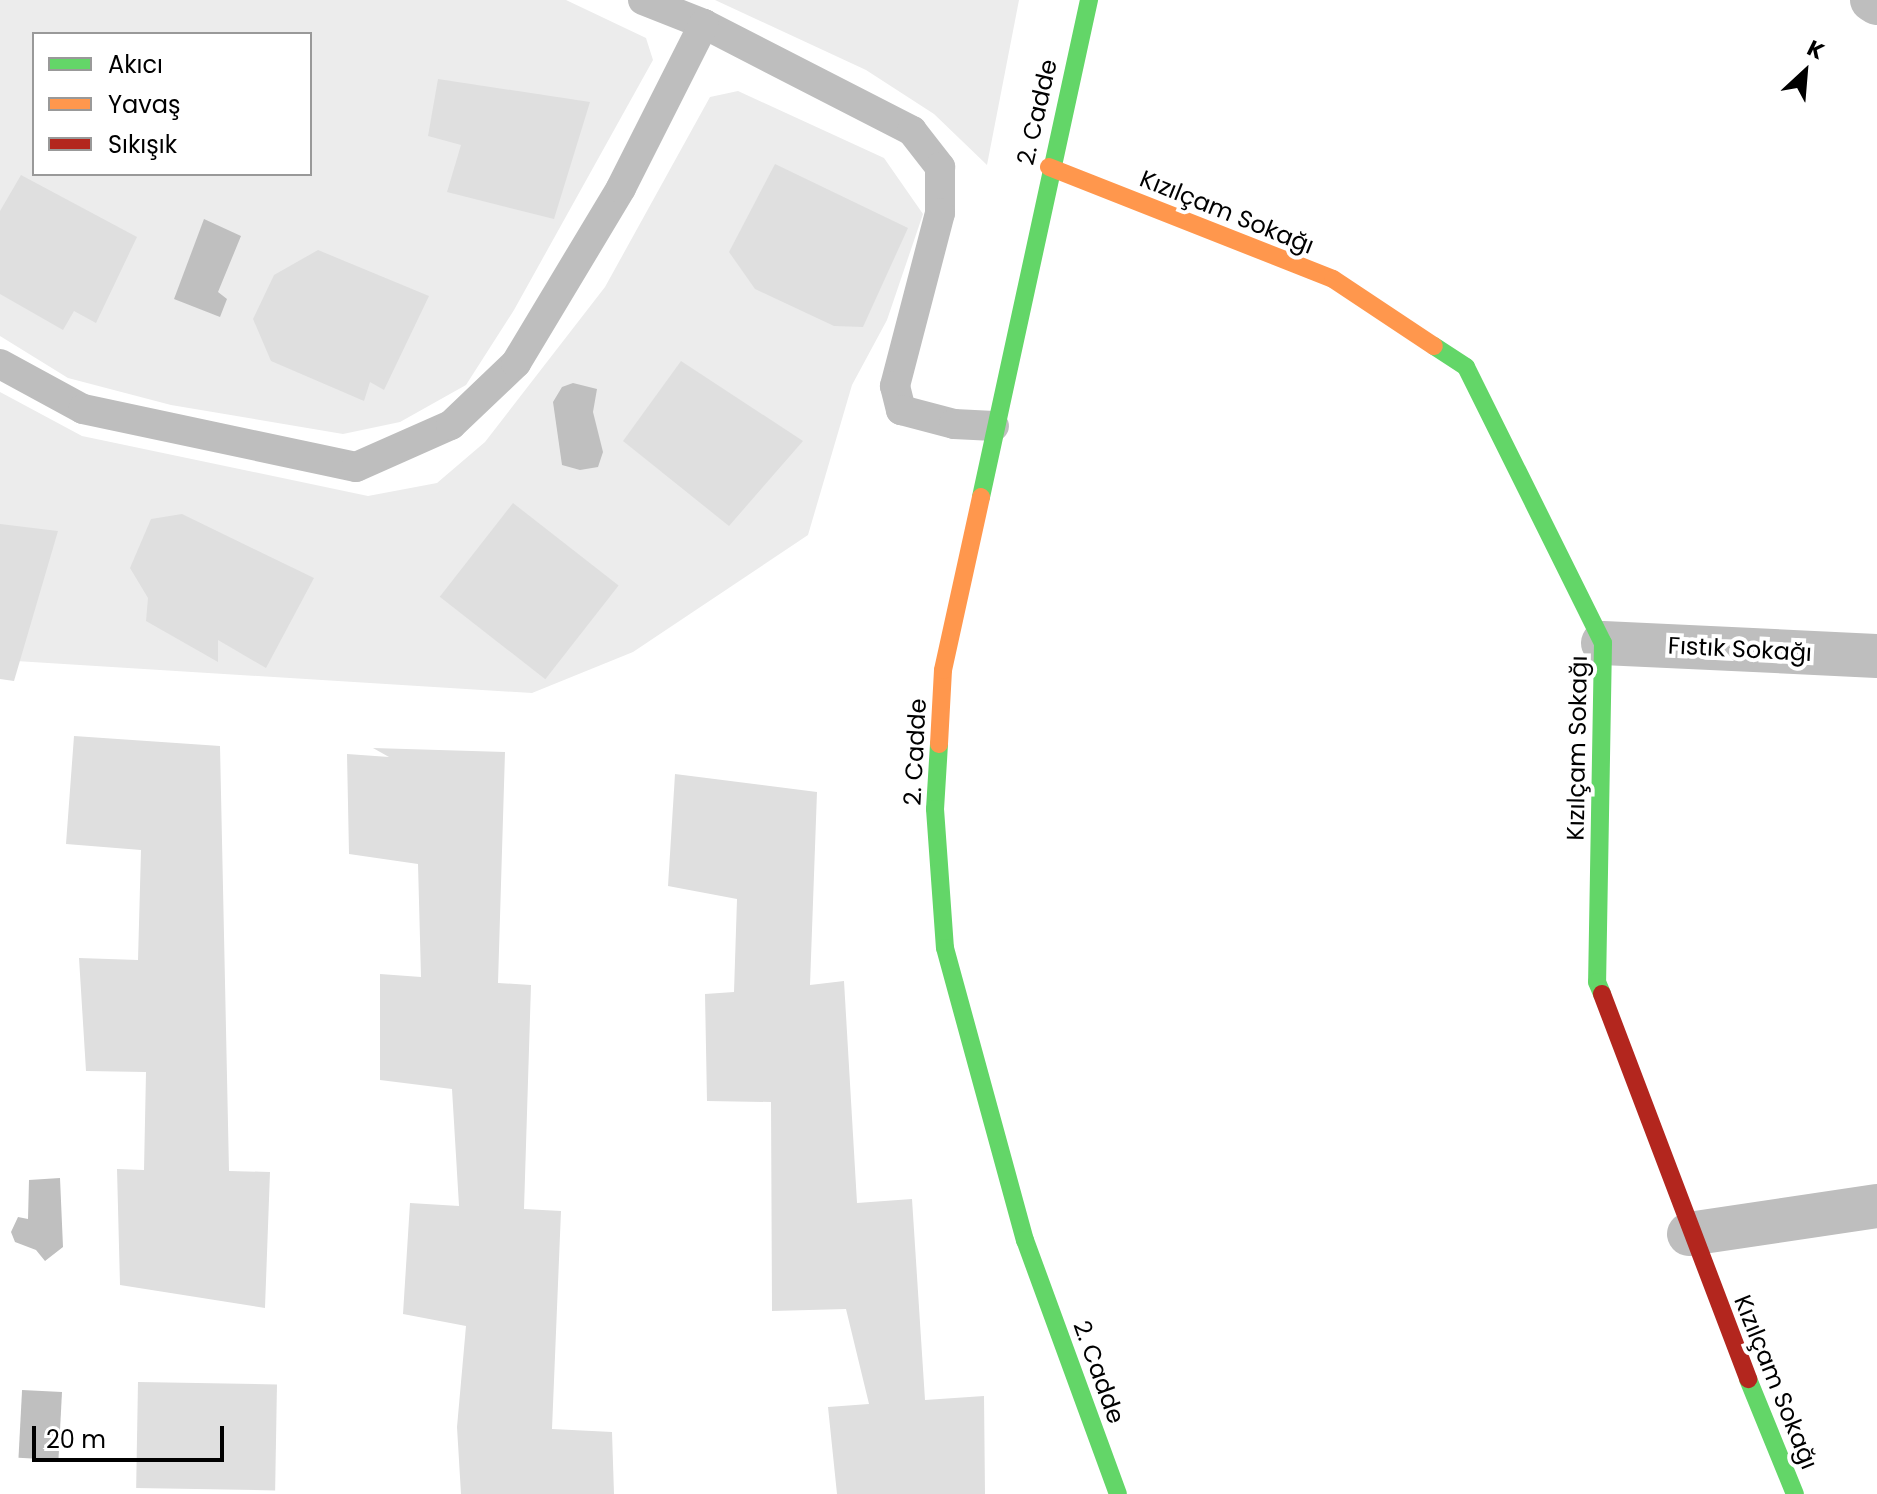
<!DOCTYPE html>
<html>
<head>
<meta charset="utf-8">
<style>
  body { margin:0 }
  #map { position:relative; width:1877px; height:1494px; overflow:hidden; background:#fff; font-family:Poppins,sans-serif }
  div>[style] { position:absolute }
  .green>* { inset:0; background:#ececec }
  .water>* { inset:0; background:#bfbfbf; transform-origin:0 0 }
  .building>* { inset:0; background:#dfdfdf; transform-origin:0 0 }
  .lane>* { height:30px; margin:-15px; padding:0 15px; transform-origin:15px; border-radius:15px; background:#bebebe }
  .street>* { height:44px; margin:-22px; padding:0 22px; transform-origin:22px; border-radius:22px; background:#bebebe }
  .fast>* { height:18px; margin:-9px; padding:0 9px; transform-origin:9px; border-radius:9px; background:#63d668 }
  .slow>* { height:18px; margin:-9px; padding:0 9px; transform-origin:9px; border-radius:9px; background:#ff974d }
  .jam>* { height:18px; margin:-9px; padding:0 9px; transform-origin:9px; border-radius:9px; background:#b3261e }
  span { translate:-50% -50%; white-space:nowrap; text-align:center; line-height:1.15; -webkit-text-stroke:8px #fff; paint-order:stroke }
  .street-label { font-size:24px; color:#000 }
  .legend { position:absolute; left:32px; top:32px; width:280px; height:144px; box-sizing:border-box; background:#fff; border:2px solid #999; margin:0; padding:10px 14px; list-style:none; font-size:24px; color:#000 }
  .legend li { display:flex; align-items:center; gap:16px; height:40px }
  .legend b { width:40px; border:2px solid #999 }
  .north { position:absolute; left:1765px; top:32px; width:80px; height:80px; -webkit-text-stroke:6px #fff; paint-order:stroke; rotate:26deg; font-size:22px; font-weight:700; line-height:32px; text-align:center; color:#000 }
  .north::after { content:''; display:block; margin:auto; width:28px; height:36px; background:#000; clip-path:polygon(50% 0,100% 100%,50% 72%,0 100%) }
  .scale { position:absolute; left:32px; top:1426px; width:192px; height:36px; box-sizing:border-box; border:4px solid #000; border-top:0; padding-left:10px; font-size:24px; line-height:28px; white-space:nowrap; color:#000; -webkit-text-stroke:6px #fff; paint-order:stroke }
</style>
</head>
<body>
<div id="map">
  <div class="green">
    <i style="clip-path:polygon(evenodd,0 0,566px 0,646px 38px,653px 60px,514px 310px,466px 385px,400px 422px,343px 434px,171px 405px,68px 378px,0 336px,0 0,34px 34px,310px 34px,310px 174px,34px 174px,34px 34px)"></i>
    <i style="clip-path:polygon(715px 0,1019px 0,987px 165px,934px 114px,866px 70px)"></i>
    <i style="clip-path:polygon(738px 91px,884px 158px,923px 214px,887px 320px,852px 385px,808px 535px,633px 652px,532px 693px,0 660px,0 392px,82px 436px,368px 496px,437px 483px,485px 442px,605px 287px,710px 97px)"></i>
  </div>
  <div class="water">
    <i style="clip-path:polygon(204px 219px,241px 236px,218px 292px,227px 299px,220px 317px,174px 299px)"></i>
    <i style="clip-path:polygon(573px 383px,597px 389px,593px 412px,603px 452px,598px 467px,580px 470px,562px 465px,553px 402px,562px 387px)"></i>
    <i style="clip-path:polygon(60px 1178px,63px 1247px,45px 1261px,36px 1250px,15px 1242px,11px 1232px,18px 1217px,28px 1219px,29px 1180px)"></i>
    <i style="left:62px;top:1392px;width:68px;height:40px;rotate:93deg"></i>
  </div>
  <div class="building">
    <i style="clip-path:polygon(438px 79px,590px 102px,554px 219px,447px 192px,461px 145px,428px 136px)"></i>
    <i style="clip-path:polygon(775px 164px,908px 228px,863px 327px,834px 326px,755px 289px,729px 252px)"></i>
    <i style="clip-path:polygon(21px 175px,137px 237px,96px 323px,74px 311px,63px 330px,0 294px,0 211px)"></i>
    <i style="clip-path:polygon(318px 250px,429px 296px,384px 390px,370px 382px,364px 401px,271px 361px,253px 319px,274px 275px)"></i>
    <i style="clip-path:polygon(681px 361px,803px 441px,729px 526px,623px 441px)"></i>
    <i style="left:513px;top:503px;width:134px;height:119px;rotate:38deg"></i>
    <i style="clip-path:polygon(182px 514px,314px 578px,266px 668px,218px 640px,218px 662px,146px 621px,148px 598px,130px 568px,151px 519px)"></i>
    <i style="clip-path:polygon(0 524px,58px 531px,14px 681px,0 679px)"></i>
    <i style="clip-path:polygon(74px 736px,220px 746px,229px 1171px,270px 1172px,265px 1308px,120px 1285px,117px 1169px,144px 1170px,146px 1072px,86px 1071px,79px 958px,138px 960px,141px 850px,66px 844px)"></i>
    <i style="clip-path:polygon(373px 748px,505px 752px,498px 983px,531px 985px,524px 1209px,561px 1211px,552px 1429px,612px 1432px,614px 1494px,461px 1494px,457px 1427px,466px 1326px,403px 1314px,410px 1203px,459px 1206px,452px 1089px,380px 1080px,380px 974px,421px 977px,418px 864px,349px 854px,347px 754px,389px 757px)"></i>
    <i style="clip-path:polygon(675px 774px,817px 792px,810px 985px,844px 981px,857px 1203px,912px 1199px,925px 1400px,984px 1396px,985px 1494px,837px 1494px,828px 1407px,869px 1404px,846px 1309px,772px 1311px,771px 1102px,707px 1101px,705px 994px,734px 992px,737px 899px,668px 886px)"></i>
    <i style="left:138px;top:1382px;width:139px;height:106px;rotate:1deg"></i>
  </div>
  <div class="lane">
    <i style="left:643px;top:0;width:66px;rotate:21.5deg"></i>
    <i style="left:704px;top:24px;width:234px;rotate:27.2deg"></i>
    <i style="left:912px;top:131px;width:46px;rotate:52.1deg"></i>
    <i style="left:940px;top:167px;width:46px;rotate:90deg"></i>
    <i style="left:940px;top:213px;width:179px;rotate:104.6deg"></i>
    <i style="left:895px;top:386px;width:25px;rotate:76deg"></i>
    <i style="left:901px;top:410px;width:55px;rotate:14.8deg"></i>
    <i style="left:954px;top:424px;width:40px;rotate:2.9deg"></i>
    <i style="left:0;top:364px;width:94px;rotate:28.5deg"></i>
    <i style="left:83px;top:409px;width:279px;rotate:12deg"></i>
    <i style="left:356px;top:467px;width:104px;rotate:-23.9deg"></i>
    <i style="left:451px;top:425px;width:90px;rotate:-43.6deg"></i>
    <i style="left:516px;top:363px;width:204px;rotate:-59deg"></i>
    <i style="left:621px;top:188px;width:184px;rotate:-63.2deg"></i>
  </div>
  <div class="street">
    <i style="left:1872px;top:0;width:6px;rotate:31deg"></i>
    <i style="left:1603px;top:643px;width:274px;rotate:2.7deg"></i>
    <i style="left:1689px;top:1234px;width:190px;rotate:-8.5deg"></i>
  </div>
  <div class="fast">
    <i style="left:1434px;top:346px;width:38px;rotate:33deg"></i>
    <i style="left:1466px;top:367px;width:308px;rotate:63.6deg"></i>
    <i style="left:1603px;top:643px;width:339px;rotate:91deg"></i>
    <i style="left:1597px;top:982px;width:13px;rotate:67deg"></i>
    <i style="left:981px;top:497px;width:509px;rotate:-77.74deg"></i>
    <i style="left:939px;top:744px;width:65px;rotate:93.5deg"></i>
    <i style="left:935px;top:809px;width:139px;rotate:85.9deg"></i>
    <i style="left:945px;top:948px;width:303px;rotate:74.7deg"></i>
    <i style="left:1025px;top:1240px;width:270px;rotate:69.9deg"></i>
    <i style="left:1748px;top:1379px;width:124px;rotate:67.8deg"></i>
  </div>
  <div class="slow">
    <i style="left:1049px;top:167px;width:305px;rotate:21.5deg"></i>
    <i style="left:1333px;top:279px;width:121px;rotate:33.6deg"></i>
    <i style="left:939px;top:744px;width:74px;rotate:-86.9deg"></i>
    <i style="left:943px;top:670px;width:177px;rotate:-77.6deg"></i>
  </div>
  <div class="jam">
    <i style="left:1602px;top:994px;width:412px;rotate:69.2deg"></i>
  </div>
  <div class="street-label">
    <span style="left:1037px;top:112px;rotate:-77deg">2. Cadde</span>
    <span style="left:1227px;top:212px;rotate:22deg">Kızılçam Sokağı</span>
    <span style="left:1740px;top:649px;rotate:3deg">Fıstık Sokağı</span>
    <span style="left:1577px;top:748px;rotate:-89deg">Kızılçam Sokağı</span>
    <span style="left:915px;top:752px;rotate:-87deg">2. Cadde</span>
    <span style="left:1099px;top:1372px;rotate:70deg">2. Cadde</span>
    <span style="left:1776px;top:1382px;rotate:68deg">Kızılçam Sokağı</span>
  </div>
  <ul class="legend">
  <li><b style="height:10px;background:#63d668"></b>Akıcı</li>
  <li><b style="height:10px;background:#ff974d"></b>Yavaş</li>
  <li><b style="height:10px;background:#b3261e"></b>Sıkışık</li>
  </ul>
  <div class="north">K</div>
  <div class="scale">20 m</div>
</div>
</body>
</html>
